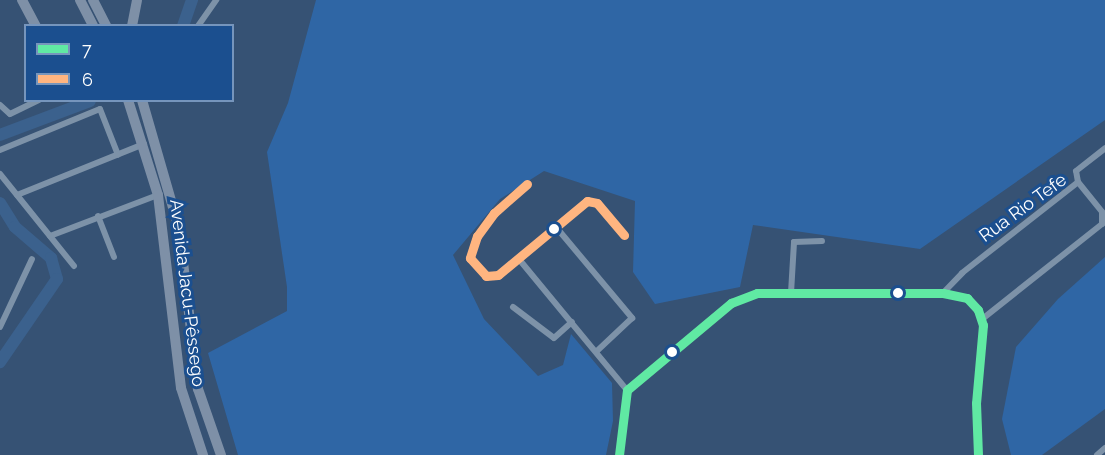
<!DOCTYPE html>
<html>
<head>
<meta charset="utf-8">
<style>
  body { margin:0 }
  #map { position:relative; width:1105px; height:455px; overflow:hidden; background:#365274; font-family:Raleway,sans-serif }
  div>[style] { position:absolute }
  .green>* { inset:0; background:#2f66a5 }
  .river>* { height:12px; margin:-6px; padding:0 6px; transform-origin:6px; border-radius:6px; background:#3b618d }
  .minor>* { height:6px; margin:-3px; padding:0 3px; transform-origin:3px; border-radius:3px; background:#7d92a8 }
  .trunk>* { height:10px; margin:-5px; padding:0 5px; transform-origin:5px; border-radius:5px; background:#7e90a7 }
  .bus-1>* { height:9px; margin:-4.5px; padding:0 4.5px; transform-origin:4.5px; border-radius:4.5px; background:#60e9a3 }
  .bus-2>* { height:9px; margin:-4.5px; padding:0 4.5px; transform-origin:4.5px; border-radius:4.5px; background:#ffb580 }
  .dots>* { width:16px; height:16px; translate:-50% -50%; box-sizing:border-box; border:3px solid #1b4f8f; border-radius:50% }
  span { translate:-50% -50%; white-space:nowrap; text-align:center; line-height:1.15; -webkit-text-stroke:6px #1b4f8f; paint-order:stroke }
  .street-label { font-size:18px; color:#fff }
  .legend { position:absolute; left:24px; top:24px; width:210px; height:78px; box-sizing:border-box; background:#1b4f8f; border:2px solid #7695bc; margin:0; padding:8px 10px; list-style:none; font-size:18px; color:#fff }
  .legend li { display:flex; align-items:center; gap:12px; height:30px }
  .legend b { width:30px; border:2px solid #7695bc }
</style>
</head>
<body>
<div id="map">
  <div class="green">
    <i style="clip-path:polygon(316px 0,1105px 0,1105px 120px,920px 249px,753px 225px,740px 287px,655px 304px,633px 272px,635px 201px,544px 171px,500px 199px,453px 255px,484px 319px,538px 376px,563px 365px,571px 334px,612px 383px,613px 421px,606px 455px,238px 455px,208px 353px,287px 311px,287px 287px,267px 152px,288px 103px)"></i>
    <i style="clip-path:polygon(1105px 257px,1105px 409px,1042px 455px,1011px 455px,1002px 419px,1016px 347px,1058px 299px)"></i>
  </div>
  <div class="river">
    <i style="left:183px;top:26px;width:28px;rotate:-71deg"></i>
    <i style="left:0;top:135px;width:96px;rotate:-20.7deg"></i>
    <i style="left:0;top:203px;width:28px;rotate:58deg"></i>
    <i style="left:15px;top:227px;width:48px;rotate:40.7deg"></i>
    <i style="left:51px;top:258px;width:22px;rotate:74deg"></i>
    <i style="left:57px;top:279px;width:101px;rotate:124.5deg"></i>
  </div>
  <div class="minor">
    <i style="left:198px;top:26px;width:32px;rotate:-55deg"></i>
    <i style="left:0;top:105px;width:13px;rotate:42deg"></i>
    <i style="left:10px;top:114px;width:32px;rotate:-26deg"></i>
    <i style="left:0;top:150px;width:108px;rotate:-22.3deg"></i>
    <i style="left:100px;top:109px;width:49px;rotate:68.6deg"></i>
    <i style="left:0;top:174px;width:118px;rotate:51.2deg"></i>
    <i style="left:1078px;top:182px;width:11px;rotate:-100deg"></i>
    <i style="left:1076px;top:171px;width:37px;rotate:-38deg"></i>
    <i style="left:527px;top:184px;width:44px;rotate:138.7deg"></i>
    <i style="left:494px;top:213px;width:29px;rotate:126deg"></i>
    <i style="left:477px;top:236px;width:23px;rotate:108deg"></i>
    <i style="left:470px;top:258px;width:24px;rotate:48deg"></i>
    <i style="left:486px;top:276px;width:12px;rotate:-5deg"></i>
    <i style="left:498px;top:275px;width:116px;rotate:-39.7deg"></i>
    <i style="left:587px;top:201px;width:10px;rotate:11deg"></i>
    <i style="left:597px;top:203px;width:42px;rotate:49.8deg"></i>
    <i style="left:17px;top:195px;width:137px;rotate:-21.9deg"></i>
    <i style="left:98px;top:216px;width:44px;rotate:68.7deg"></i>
    <i style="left:556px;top:227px;width:119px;rotate:50.1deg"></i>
    <i style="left:632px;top:318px;width:48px;rotate:136.7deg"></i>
    <i style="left:50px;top:236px;width:116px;rotate:-20.8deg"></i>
    <i style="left:518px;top:258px;width:171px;rotate:50.5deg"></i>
    <i style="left:791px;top:293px;width:51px;rotate:-86.6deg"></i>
    <i style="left:794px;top:242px;width:28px;rotate:-2deg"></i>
    <i style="left:943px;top:293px;width:28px;rotate:-46deg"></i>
    <i style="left:962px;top:273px;width:147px;rotate:-38.1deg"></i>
    <i style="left:1078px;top:182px;width:38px;rotate:51deg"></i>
    <i style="left:1102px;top:212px;width:12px;rotate:90deg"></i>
    <i style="left:1102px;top:224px;width:153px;rotate:141.6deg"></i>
    <i style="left:513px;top:307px;width:51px;rotate:37.1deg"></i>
    <i style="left:554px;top:338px;width:24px;rotate:-42deg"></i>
    <i style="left:0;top:327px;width:75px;rotate:-64.8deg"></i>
    <i style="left:619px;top:455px;width:65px;rotate:-83deg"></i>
    <i style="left:627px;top:390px;width:136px;rotate:-39.9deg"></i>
    <i style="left:731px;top:303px;width:28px;rotate:-21deg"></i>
    <i style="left:757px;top:293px;width:186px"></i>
    <i style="left:943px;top:293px;width:25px;rotate:12deg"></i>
    <i style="left:967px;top:298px;width:16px;rotate:47deg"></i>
    <i style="left:978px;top:310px;width:16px;rotate:72deg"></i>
    <i style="left:983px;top:325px;width:78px;rotate:95.1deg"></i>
    <i style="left:976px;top:403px;width:52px;rotate:87.8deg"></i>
    <i style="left:1097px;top:455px;width:11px;rotate:-41deg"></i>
  </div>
  <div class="trunk">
    <i style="left:22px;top:0;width:30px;rotate:62deg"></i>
    <i style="left:80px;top:0;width:29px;rotate:63deg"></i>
    <i style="left:93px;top:0;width:29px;rotate:63deg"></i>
    <i style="left:132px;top:26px;width:26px;rotate:-79deg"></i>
    <i style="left:128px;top:100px;width:100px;rotate:72.5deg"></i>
    <i style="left:158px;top:195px;width:194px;rotate:83.2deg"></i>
    <i style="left:181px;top:388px;width:71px;rotate:71.8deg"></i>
    <i style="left:142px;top:100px;width:133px;rotate:73.9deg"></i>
    <i style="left:179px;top:228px;width:162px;rotate:83.3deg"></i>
    <i style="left:198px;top:389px;width:70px;rotate:70.8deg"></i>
  </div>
  <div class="bus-1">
    <i style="left:619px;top:455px;width:65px;rotate:-83deg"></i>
    <i style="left:627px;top:390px;width:136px;rotate:-39.9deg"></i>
    <i style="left:731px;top:303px;width:28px;rotate:-21deg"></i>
    <i style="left:757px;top:293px;width:186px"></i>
    <i style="left:943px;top:293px;width:25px;rotate:12deg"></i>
    <i style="left:967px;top:298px;width:16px;rotate:47deg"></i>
    <i style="left:978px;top:310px;width:16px;rotate:72deg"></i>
    <i style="left:983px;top:325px;width:78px;rotate:95.1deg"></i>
    <i style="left:976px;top:403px;width:52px;rotate:87.8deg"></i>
  </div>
  <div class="bus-2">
    <i style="left:527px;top:184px;width:44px;rotate:138.7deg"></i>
    <i style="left:494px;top:213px;width:29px;rotate:126deg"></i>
    <i style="left:477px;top:236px;width:23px;rotate:108deg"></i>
    <i style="left:470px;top:258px;width:24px;rotate:48deg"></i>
    <i style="left:486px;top:276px;width:12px;rotate:-5deg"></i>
    <i style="left:498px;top:275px;width:116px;rotate:-39.7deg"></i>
    <i style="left:587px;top:201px;width:10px;rotate:11deg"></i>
    <i style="left:597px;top:203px;width:42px;rotate:49.8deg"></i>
  </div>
  <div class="dots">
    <i style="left:554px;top:229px;background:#fff"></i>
    <i style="left:898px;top:293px;background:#fff"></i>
    <i style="left:672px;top:352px;background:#fff"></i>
  </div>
  <div class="street-label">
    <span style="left:1023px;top:208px;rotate:-36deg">Rua Rio Tefe</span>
    <span style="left:187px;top:293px;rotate:83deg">Avenida Jacu-Pêssego</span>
  </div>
  <ul class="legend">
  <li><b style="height:8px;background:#60e9a3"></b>7</li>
  <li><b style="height:8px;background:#ffb580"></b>6</li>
  </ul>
</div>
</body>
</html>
